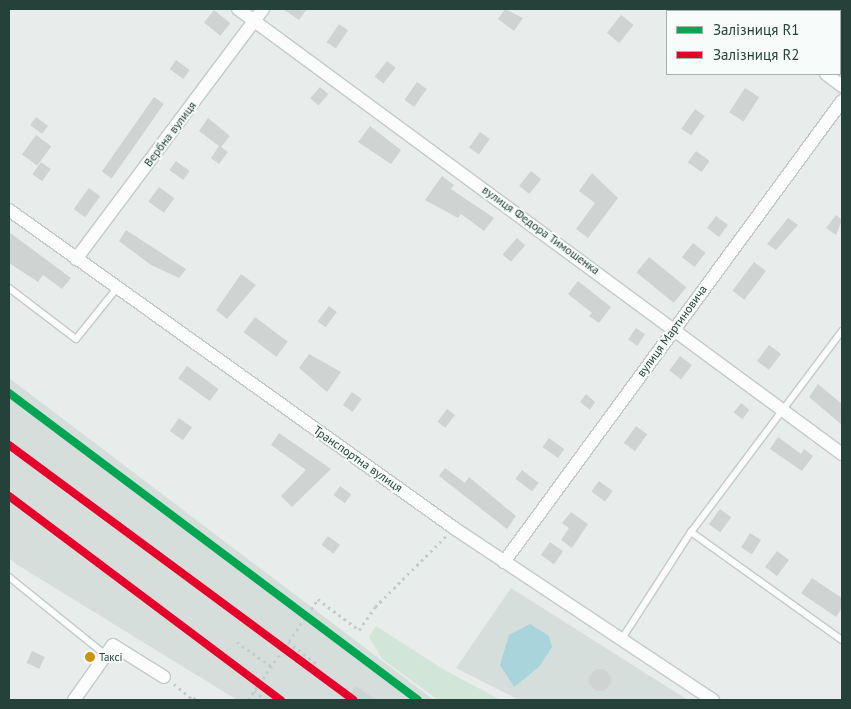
<!DOCTYPE html>
<html>
<head>
<meta charset="utf-8">
<style>
  body { margin:0 }
  #map { position:relative; width:851px; height:709px; overflow:hidden; background:#e8edeb; font-family:"PT Sans",sans-serif }
  div>[style] { position:absolute }
  .built>* { inset:0; background:#d6dedb }
  .green>* { inset:0; background:#d1e6d8 }
  .water>* { inset:0; background:#a9d4db }
  .building>* { inset:0; background:#cfd4d2; transform-origin:0 0 }
  .round { border-radius:50% }
  .path>* { height:2.5px; margin-top:-1.25px; transform-origin:0; background:repeating-linear-gradient(90deg,#c3ccca 0 2.5px,transparent 0 6.5px) }
  .roads { filter:drop-shadow(1px 0 #c5cac8) drop-shadow(-1px 0 #c5cac8) drop-shadow(0 1px #c5cac8) drop-shadow(0 -1px #c5cac8) }
  .lane>* { height:6px; margin:-3px; padding:0 3px; transform-origin:3px; border-radius:3px; background:#fcfcfc }
  .street>* { height:12px; margin:-6px; padding:0 6px; transform-origin:6px; border-radius:6px; background:#fcfcfc }
  .rail-1>* { height:8px; margin:-4px; padding:0 4px; transform-origin:4px; border-radius:4px; background:#00a651 }
  .rail-2>* { height:8px; margin:-4px; padding:0 4px; transform-origin:4px; border-radius:4px; background:#e4002b }
  .dots>* { width:14px; height:14px; translate:-50% -50%; box-sizing:border-box; border:2px solid #f7fbf9; border-radius:50% }
  span { translate:-50% -50%; white-space:nowrap; text-align:center; line-height:1.15; -webkit-text-stroke:4px #f7fbf9; paint-order:stroke }
  .bus-label { font-size:11px; color:#24423a }
  .left { translate:0 -50%; text-align:left }
  .street-label { font-size:12px; color:#24423a }
  .frame { position:absolute; inset:0; border:10px solid #24423a; pointer-events:none }
  .legend { position:absolute; left:666px; top:10px; width:175px; height:65px; box-sizing:border-box; background:#f7fbf9; border:1px solid #a3b1ad; margin:0; padding:6px 9px; list-style:none; font-size:15px; color:#24423a }
  .legend li { display:flex; align-items:center; gap:10px; height:25px }
  .legend b { width:25px; border:1px solid #a3b1ad }
</style>
</head>
<body>
<div id="map">
  <div class="built">
    <i style="clip-path:polygon(9px 378px,434px 700px,237px 700px,16px 564px,9px 558px)"></i>
    <i style="clip-path:polygon(511px 588px,688px 700px,519px 700px,456px 668px)"></i>
  </div>
  <div class="green">
    <i style="clip-path:polygon(376px 626px,446px 671px,501px 700px,438px 700px,382px 659px,369px 637px)"></i>
  </div>
  <div class="water">
    <i style="clip-path:polygon(530px 624px,549px 636px,552px 647px,539px 667px,514px 687px,500px 665px,509px 635px)"></i>
  </div>
  <div class="building">
    <i style="clip-path:polygon(283px 9px,307px 9px,299px 20px)"></i>
    <i style="clip-path:polygon(505px 9px,523px 18px,514px 31px,498px 19px)"></i>
    <i style="left:214px;top:10px;width:21px;height:16px;rotate:39deg"></i>
    <i style="left:621px;top:15px;width:16px;height:23px;rotate:38deg"></i>
    <i style="left:339px;top:24px;width:11px;height:22px;rotate:34deg"></i>
    <i style="left:176px;top:60px;width:17px;height:11px;rotate:36deg"></i>
    <i style="left:387px;top:61px;width:11px;height:20px;rotate:38deg"></i>
    <i style="left:417px;top:82px;width:12px;height:22px;rotate:35deg"></i>
    <i style="left:320px;top:87px;width:11px;height:15px;rotate:41deg"></i>
    <i style="left:745px;top:88px;width:17px;height:29px;rotate:33deg"></i>
    <i style="left:154px;top:97px;width:12px;height:91px;rotate:35deg"></i>
    <i style="left:695px;top:109px;width:12px;height:24px;rotate:35deg"></i>
    <i style="left:36px;top:117px;width:15px;height:10px;rotate:37deg"></i>
    <i style="clip-path:polygon(208px 118px,230px 136px,221px 147px,228px 152px,219px 164px,211px 158px,219px 146px,199px 131px)"></i>
    <i style="clip-path:polygon(370px 126px,401px 150px,391px 164px,358px 142px)"></i>
    <i style="left:480px;top:132px;width:12px;height:19px;rotate:35deg"></i>
    <i style="left:36px;top:135px;width:19px;height:24px;rotate:36deg"></i>
    <i style="left:696px;top:151px;width:17px;height:14px;rotate:36deg"></i>
    <i style="left:176px;top:161px;width:17px;height:11px;rotate:36deg"></i>
    <i style="left:41px;top:162px;width:12px;height:15px;rotate:35deg"></i>
    <i style="left:531px;top:171px;width:13px;height:19px;rotate:39deg"></i>
    <i style="clip-path:polygon(592px 173px,618px 198px,588px 238px,576px 229px,595px 203px,579px 191px)"></i>
    <i style="clip-path:polygon(442px 176px,454px 185px,451px 189px,494px 218px,484px 231px,461px 214px,458px 218px,425px 200px)"></i>
    <i style="left:159px;top:187px;width:19px;height:18px;rotate:36deg"></i>
    <i style="left:89px;top:188px;width:14px;height:26px;rotate:36deg"></i>
    <i style="clip-path:polygon(836px 215px,842px 220px,836px 235px,826px 228px)"></i>
    <i style="left:716px;top:216px;width:15px;height:15px;rotate:37deg"></i>
    <i style="clip-path:polygon(788px 218px,798px 225px,776px 250px,767px 244px)"></i>
    <i style="clip-path:polygon(126px 230px,186px 269px,179px 278px,151px 265px,119px 241px)"></i>
    <i style="clip-path:polygon(9px 232px,71px 278px,62px 289px,43px 275px,38px 282px,9px 263px)"></i>
    <i style="left:517px;top:238px;width:11px;height:22px;rotate:41deg"></i>
    <i style="left:693px;top:243px;width:16px;height:18px;rotate:38deg"></i>
    <i style="left:649px;top:257px;width:48px;height:20px;rotate:39deg"></i>
    <i style="left:754px;top:262px;width:15px;height:36px;rotate:37deg"></i>
    <i style="clip-path:polygon(241px 274px,256px 285px,227px 319px,216px 310px)"></i>
    <i style="clip-path:polygon(578px 281px,611px 307px,599px 323px,589px 316px,592px 313px,568px 294px)"></i>
    <i style="left:329px;top:306px;width:10px;height:19px;rotate:37deg"></i>
    <i style="left:255px;top:317px;width:41px;height:19px;rotate:37deg"></i>
    <i style="left:636px;top:328px;width:11px;height:14px;rotate:34deg"></i>
    <i style="left:769px;top:345px;width:15px;height:20px;rotate:37deg"></i>
    <i style="clip-path:polygon(309px 354px,341px 372px,327px 392px,299px 368px)"></i>
    <i style="left:680px;top:356px;width:15px;height:18px;rotate:37deg"></i>
    <i style="left:187px;top:366px;width:39px;height:15px;rotate:36deg"></i>
    <i style="clip-path:polygon(818px 384px,842px 404px,842px 425px,809px 397px)"></i>
    <i style="left:352px;top:392px;width:12px;height:16px;rotate:35deg"></i>
    <i style="clip-path:polygon(586px 394px,595px 402px,590px 410px,580px 402px)"></i>
    <i style="left:741px;top:403px;width:11px;height:12px;rotate:38deg"></i>
    <i style="left:447px;top:409px;width:10px;height:16px;rotate:37deg"></i>
    <i style="left:179px;top:418px;width:16px;height:16px;rotate:35deg"></i>
    <i style="left:636px;top:426px;width:14px;height:21px;rotate:36deg"></i>
    <i style="clip-path:polygon(279px 433px,331px 469px,292px 507px,281px 496px,306px 470px,271px 445px)"></i>
    <i style="clip-path:polygon(778px 437px,801px 454px,804px 449px,813px 456px,802px 471px,770px 449px)"></i>
    <i style="left:549px;top:438px;width:19px;height:11px;rotate:36deg"></i>
    <i style="clip-path:polygon(445px 468px,465px 483px,469px 477px,516px 516px,507px 529px,439px 476px)"></i>
    <i style="left:522px;top:470px;width:21px;height:11px;rotate:37deg"></i>
    <i style="left:599px;top:481px;width:17px;height:13px;rotate:36deg"></i>
    <i style="left:340px;top:486px;width:14px;height:11px;rotate:36deg"></i>
    <i style="left:720px;top:509px;width:14px;height:19px;rotate:36deg"></i>
    <i style="clip-path:polygon(571px 512px,588px 524px,572px 548px,561px 540px,569px 528px,562px 523px)"></i>
    <i style="left:750px;top:533px;width:13px;height:17px;rotate:32deg"></i>
    <i style="left:328px;top:536px;width:15px;height:11px;rotate:37deg"></i>
    <i style="left:550px;top:542px;width:16px;height:16px;rotate:35deg"></i>
    <i style="left:777px;top:551px;width:15px;height:20px;rotate:37deg"></i>
    <i style="clip-path:polygon(812px 578px,842px 598px,842px 608px,836px 617px,801px 593px)"></i>
    <i style="left:32px;top:651px;width:14px;height:13px;rotate:25deg"></i>
    <i class="round" style="left:589px;top:669px;width:22px;height:22px"></i>
    <i style="clip-path:polygon(356px 686px,376px 700px,358px 700px,350px 695px)"></i>
  </div>
  <div class="path">
    <i style="left:237px;top:642px;width:42px;rotate:35.2deg"></i>
    <i style="left:288px;top:642px;width:35px;rotate:37deg"></i>
    <i style="left:174px;top:684px;width:26px;rotate:39deg"></i>
    <i style="left:254px;top:691px;width:16px;rotate:35deg"></i>
    <i style="left:193px;top:698px;width:8px;rotate:14deg"></i>
    <i style="left:248px;top:700px;width:123px;rotate:-55.3deg"></i>
    <i style="left:318px;top:599px;width:51px;rotate:37.1deg"></i>
    <i style="left:359px;top:630px;width:28px;rotate:-55deg"></i>
    <i style="left:375px;top:607px;width:100px;rotate:-45deg"></i>
  </div>
  <div class="roads">
    <div class="lane">
      <i style="left:840px;top:44px;width:2px;rotate:27deg"></i>
      <i style="left:9px;top:288px;width:84px;rotate:37.3deg"></i>
      <i style="left:76px;top:339px;width:65px;rotate:-51.2deg"></i>
      <i style="left:842px;top:331px;width:251px;rotate:126.9deg"></i>
      <i style="left:691px;top:532px;width:186px;rotate:35.6deg"></i>
      <i style="left:9px;top:577px;width:126px;rotate:38.9deg"></i>
      <i style="left:621px;top:640px;width:129px;rotate:-57.1deg"></i>
    </div>
    <div class="street">
      <i style="left:238px;top:9px;width:750px;rotate:36.38deg"></i>
      <i style="left:737px;top:9px;width:4px;rotate:27deg"></i>
      <i style="left:826px;top:74px;width:20px;rotate:37deg"></i>
      <i style="left:9px;top:210px;width:547px;rotate:35.55deg"></i>
      <i style="left:454px;top:528px;width:311px;rotate:33.6deg"></i>
      <i style="left:76px;top:259px;width:312px;rotate:-53.2deg"></i>
      <i style="left:504px;top:562px;width:572px;rotate:-53.75deg"></i>
      <i style="left:74px;top:700px;width:67px;rotate:-54.7deg"></i>
      <i style="left:113px;top:645px;width:60px;rotate:32.1deg"></i>
    </div>
  </div>
  <div class="rail-1">
    <i style="left:9px;top:393px;width:511px;rotate:36.89deg"></i>
  </div>
  <div class="rail-2">
    <i style="left:9px;top:445px;width:428px;rotate:36.5deg"></i>
    <i style="left:9px;top:496px;width:340px;rotate:36.9deg"></i>
  </div>
  <div class="dots">
    <i style="left:90px;top:657px;background:#cd920c"></i>
  </div>
  <div class="bus-label">
    <span class="left" style="left:99px;top:657px">Таксі</span>
  </div>
  <div class="street-label">
    <span style="left:170px;top:134px;rotate:-53deg">Вербна вулиця</span>
    <span style="left:541px;top:230px;rotate:36deg">вулиця Федора Тимошенка</span>
    <span style="left:672px;top:331px;rotate:-54deg">вулиця Мартиновича</span>
    <span style="left:358px;top:459px;rotate:35deg">Транспортна вулиця</span>
  </div>
  <div class="frame"></div>
  <ul class="legend">
  <li><b style="height:6px;background:#00a651"></b>Залізниця R1</li>
  <li><b style="height:6px;background:#e4002b"></b>Залізниця R2</li>
  </ul>
</div>
</body>
</html>
